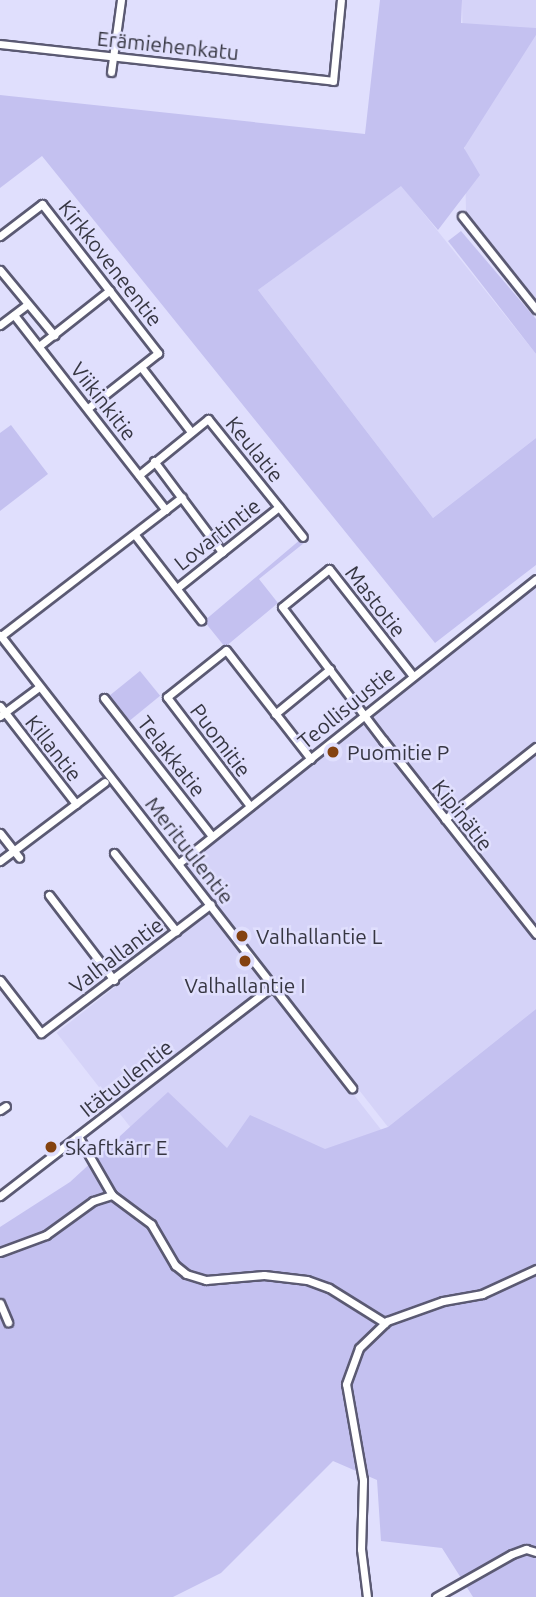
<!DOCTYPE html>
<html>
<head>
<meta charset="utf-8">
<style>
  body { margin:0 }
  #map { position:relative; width:536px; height:1597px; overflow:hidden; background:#e0dffd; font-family:Ubuntu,sans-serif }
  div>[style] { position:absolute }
  .built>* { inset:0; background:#d5d3f8; transform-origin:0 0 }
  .green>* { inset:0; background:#c4c1f0; transform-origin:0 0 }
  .roads { filter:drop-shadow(2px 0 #5b5a73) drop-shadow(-2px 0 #5b5a73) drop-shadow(0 2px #5b5a73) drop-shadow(0 -2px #5b5a73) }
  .minor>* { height:7px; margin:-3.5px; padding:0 3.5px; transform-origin:3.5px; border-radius:3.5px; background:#fff }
  .dots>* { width:19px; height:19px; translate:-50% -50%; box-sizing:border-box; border:4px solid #e0dffd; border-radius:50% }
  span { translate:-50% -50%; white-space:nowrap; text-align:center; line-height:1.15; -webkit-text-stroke:5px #e0dffd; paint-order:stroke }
  .street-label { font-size:21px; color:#363642 }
  .poi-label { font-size:21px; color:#363642 }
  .left { translate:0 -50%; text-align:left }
</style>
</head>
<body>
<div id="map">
  <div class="built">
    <i style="clip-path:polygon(462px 0,536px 0,536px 302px,466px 213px)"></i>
    <i style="clip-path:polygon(401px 185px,536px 354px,536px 438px,433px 518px,258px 290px)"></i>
    <i style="clip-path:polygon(536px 582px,536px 1009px,388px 1127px,180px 862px)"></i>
    <i style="left:211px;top:912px;width:277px;height:196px;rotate:52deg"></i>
  </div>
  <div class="green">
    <i style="clip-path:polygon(380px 0,462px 0,461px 23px,536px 28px,536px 35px,464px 148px,480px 175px,438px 230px,401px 186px,258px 290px,433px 518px,536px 438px,536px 565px,435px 643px,42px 156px,0 188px,0 95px,365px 134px)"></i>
    <i style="clip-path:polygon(461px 231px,536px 319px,536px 354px,448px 241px)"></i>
    <i style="clip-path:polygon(11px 425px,48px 474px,0 511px,0 433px)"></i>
    <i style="clip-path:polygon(301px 539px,304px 543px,259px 579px,278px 603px,225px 647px,204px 621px)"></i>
    <i style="left:140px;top:671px;width:32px;height:43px;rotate:51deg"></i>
    <i style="clip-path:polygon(536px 1009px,536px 1597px,473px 1597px,442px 1548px,381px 1541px,377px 1480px,333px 1461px,221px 1573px,173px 1597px,0 1597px,0 1227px,70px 1182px,168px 1092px,227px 1148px,250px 1115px,325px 1149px,388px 1127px)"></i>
  </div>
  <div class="roads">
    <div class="minor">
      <i style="left:0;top:44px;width:335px;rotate:6.3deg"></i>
      <i style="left:333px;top:81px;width:81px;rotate:-84.4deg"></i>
      <i style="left:111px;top:72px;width:73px;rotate:-82.1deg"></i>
      <i style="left:462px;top:216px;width:119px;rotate:51.5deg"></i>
      <i style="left:0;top:236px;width:53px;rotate:-37.3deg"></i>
      <i style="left:42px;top:204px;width:189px;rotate:52.1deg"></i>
      <i style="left:158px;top:353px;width:89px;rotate:141.8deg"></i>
      <i style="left:0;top:270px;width:85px;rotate:50.3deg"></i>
      <i style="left:14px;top:315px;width:247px;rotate:52.1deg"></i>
      <i style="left:0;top:325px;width:34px;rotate:-37deg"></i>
      <i style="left:39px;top:346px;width:90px;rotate:-38.3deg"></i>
      <i style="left:141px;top:367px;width:82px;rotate:52.4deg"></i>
      <i style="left:154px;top:461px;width:114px;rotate:53.2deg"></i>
      <i style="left:139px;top:475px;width:89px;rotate:-39.1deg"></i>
      <i style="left:208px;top:419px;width:151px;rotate:51.2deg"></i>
      <i style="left:135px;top:535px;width:108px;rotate:52.2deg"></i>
      <i style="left:177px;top:588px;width:130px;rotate:-38.5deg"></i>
      <i style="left:0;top:635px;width:574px;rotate:52.15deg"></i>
      <i style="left:1px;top:636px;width:228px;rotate:-37.5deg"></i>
      <i style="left:413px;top:676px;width:136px;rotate:-128.1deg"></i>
      <i style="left:329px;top:569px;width:60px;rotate:141deg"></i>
      <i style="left:282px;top:607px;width:167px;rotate:52.8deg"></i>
      <i style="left:383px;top:740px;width:247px;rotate:51.7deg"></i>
      <i style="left:104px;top:698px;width:175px;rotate:52deg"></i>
      <i style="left:0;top:706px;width:124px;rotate:52.2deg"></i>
      <i style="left:275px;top:714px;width:71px;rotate:-39.3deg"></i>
      <i style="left:0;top:716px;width:49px;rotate:-36.6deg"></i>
      <i style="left:250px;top:806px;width:137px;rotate:-127.3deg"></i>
      <i style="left:167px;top:697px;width:75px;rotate:-38.5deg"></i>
      <i style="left:226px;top:650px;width:138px;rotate:52.1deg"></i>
      <i style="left:445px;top:819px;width:116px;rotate:-38.4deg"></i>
      <i style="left:0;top:833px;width:31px;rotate:52deg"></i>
      <i style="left:114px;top:853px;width:100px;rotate:51.5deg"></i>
      <i style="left:0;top:861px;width:131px;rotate:-37deg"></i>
      <i style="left:179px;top:863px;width:456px;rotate:-38.5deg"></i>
      <i style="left:49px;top:895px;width:107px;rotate:52.6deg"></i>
      <i style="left:0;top:980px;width:67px;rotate:52.3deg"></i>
      <i style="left:41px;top:1033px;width:213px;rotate:-37.2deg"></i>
      <i style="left:0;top:1110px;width:7px;rotate:-34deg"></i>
      <i style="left:78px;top:1136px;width:68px;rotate:60deg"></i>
      <i style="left:112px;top:1195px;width:49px;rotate:36.6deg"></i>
      <i style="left:151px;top:1224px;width:48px;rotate:59.7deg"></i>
      <i style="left:175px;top:1265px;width:14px;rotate:39deg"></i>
      <i style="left:186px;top:1274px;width:21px;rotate:17deg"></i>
      <i style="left:206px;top:1280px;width:58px;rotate:-4.9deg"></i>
      <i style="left:264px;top:1275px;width:43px;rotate:6.6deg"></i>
      <i style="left:307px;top:1280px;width:23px;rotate:20deg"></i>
      <i style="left:329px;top:1288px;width:66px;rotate:32deg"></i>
      <i style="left:0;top:1196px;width:344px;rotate:-37.6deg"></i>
      <i style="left:0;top:1252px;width:49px;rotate:-20.3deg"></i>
      <i style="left:46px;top:1235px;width:58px;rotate:-35.9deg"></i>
      <i style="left:93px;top:1201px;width:20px;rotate:-18deg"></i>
      <i style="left:0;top:1303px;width:21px;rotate:67deg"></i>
      <i style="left:367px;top:1597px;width:48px;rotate:-97.1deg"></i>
      <i style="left:361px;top:1549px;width:69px;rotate:-88.3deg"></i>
      <i style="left:363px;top:1480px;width:97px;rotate:-100deg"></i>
      <i style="left:346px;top:1384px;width:38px;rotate:-70deg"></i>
      <i style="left:359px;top:1348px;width:39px;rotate:-44deg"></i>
      <i style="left:387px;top:1321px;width:59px;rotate:-19.7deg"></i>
      <i style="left:443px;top:1301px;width:40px;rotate:-10deg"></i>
      <i style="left:482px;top:1294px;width:60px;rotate:-24.8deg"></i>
      <i style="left:436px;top:1597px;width:87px;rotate:-29.5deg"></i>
      <i style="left:512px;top:1554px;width:15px;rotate:-20deg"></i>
      <i style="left:526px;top:1549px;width:10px;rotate:17deg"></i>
    </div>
  </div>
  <div class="dots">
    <i style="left:333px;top:752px;background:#844210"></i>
    <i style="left:242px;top:936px;background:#844210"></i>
    <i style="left:245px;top:961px;background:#844210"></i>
    <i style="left:51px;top:1147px;background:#844210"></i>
  </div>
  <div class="street-label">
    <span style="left:168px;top:45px;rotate:6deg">Erämiehenkatu</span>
    <span style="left:111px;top:263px;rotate:52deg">Kirkkoveneentie</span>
    <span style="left:104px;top:401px;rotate:52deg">Viikinkitie</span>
    <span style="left:255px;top:449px;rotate:51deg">Keulatie</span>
    <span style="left:217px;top:534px;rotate:-38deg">Lovartintie</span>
    <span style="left:376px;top:601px;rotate:52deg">Mastotie</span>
    <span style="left:346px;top:707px;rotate:-39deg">Teollisuustie</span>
    <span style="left:221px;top:740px;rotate:53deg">Puomitie</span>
    <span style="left:54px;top:748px;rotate:52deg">Killantie</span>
    <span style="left:172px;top:756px;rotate:52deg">Telakkatie</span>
    <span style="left:463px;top:815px;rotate:52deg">Kipinätie</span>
    <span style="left:190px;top:850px;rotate:52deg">Merituulentie</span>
    <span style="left:116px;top:955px;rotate:-37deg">Valhallantie</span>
    <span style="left:126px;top:1078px;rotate:-38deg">Itätuulentie</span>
  </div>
  <div class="poi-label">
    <span class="left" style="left:347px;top:752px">Puomitie P</span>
    <span class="left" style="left:256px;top:936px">Valhallantie L</span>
    <span style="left:245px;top:985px">Valhallantie I</span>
    <span class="left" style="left:65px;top:1147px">Skaftkärr E</span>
  </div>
</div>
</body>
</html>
